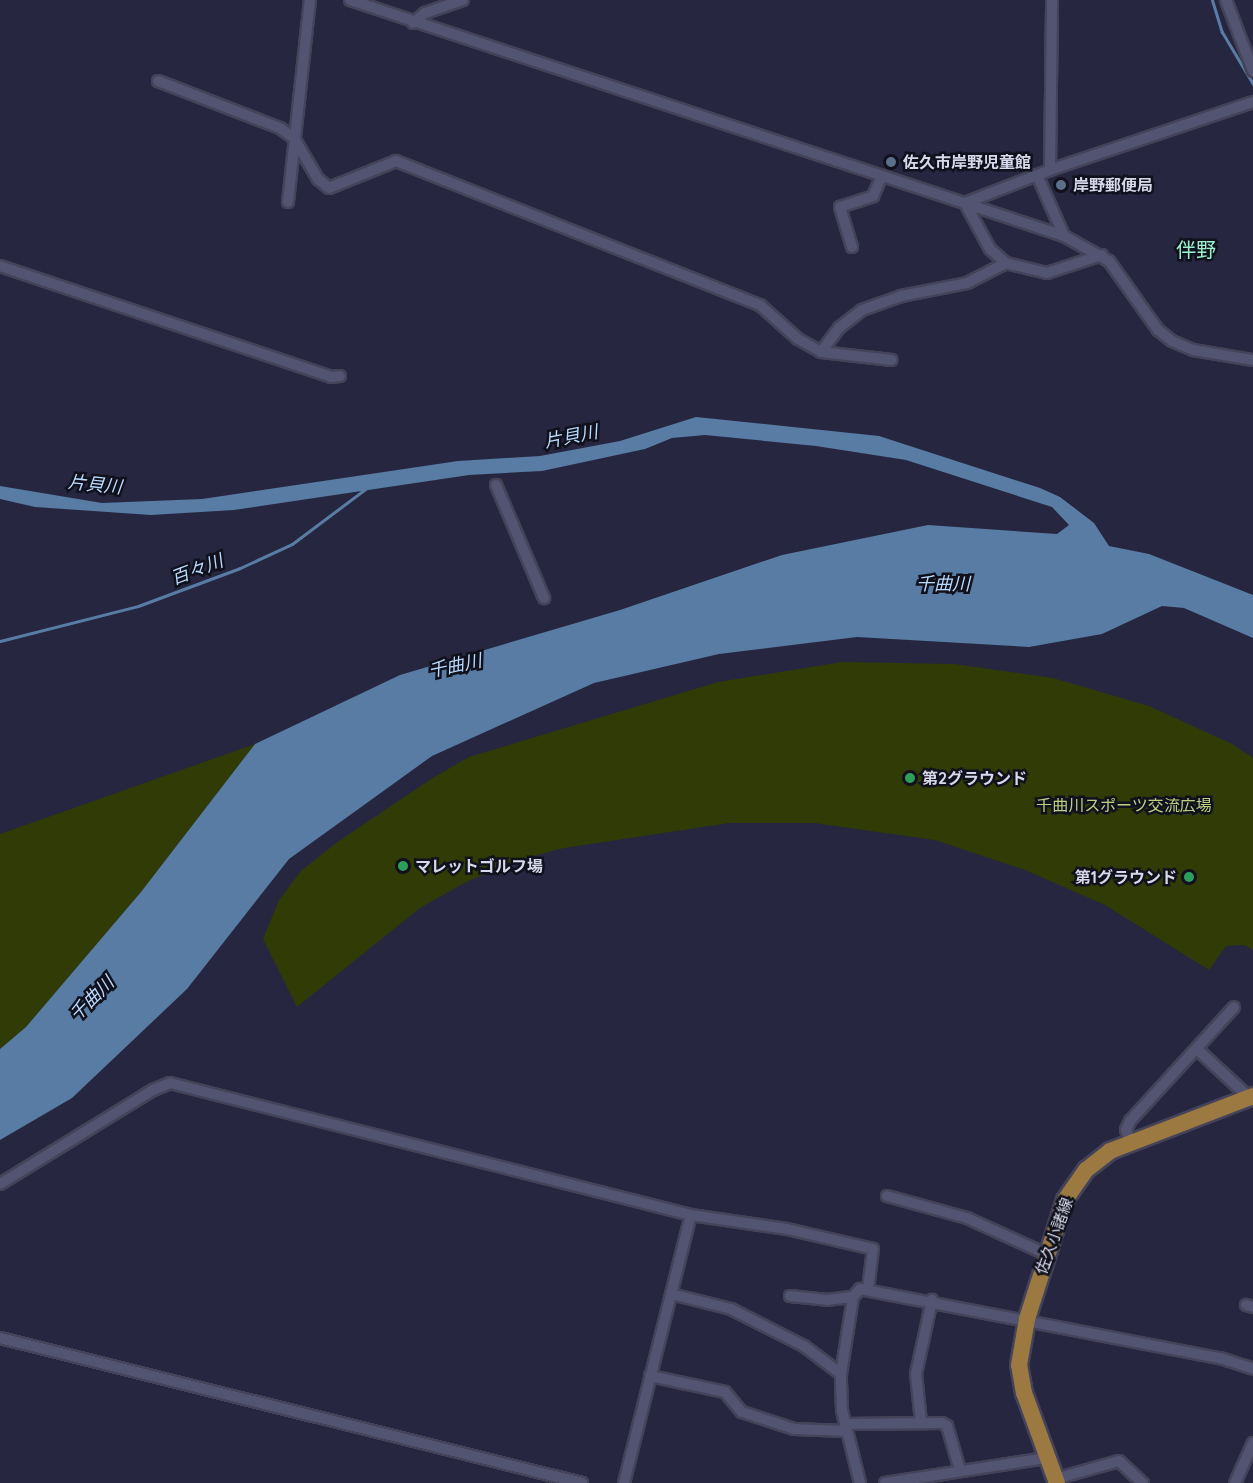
<!DOCTYPE html>
<html>
<head>
<meta charset="utf-8">
<style>
  body { margin:0 }
  #map { position:relative; width:1253px; height:1483px; overflow:hidden; background:#262640; font-family:Quicksand,"Noto Sans JP",sans-serif }
  div>[style] { position:absolute }
  .green>* { inset:0; background:#313b05 }
  .water>* { inset:0; background:#587ca3 }
  .stream>* { height:3px; margin:-1.5px; padding:0 1.5px; transform-origin:1.5px; border-radius:1.5px; background:#587ca3 }
  .roads { filter:drop-shadow(2px 0 #444359) drop-shadow(-2px 0 #444359) drop-shadow(0 2px #444359) drop-shadow(0 -2px #444359) }
  .minor>* { height:10px; margin:-5px; padding:0 5px; transform-origin:5px; border-radius:5px; background:#535472 }
  .primary>* { height:16px; margin:-8px; padding:0 8px; transform-origin:8px; border-radius:8px; background:#9d7942 }
  .dots>* { width:16px; height:16px; translate:-50% -50%; box-sizing:border-box; border:3px solid #10111c; border-radius:50% }
  span { translate:-50% -50%; white-space:nowrap; text-align:center; line-height:1.15; -webkit-text-stroke:5px #10111c; paint-order:stroke }
  .poi-label { font-size:16px; color:#d7d8ea; font-weight:700 }
  .left { translate:0 -50%; text-align:left }
  .right { translate:-100% -50%; text-align:right }
  .park-label { font-size:16px; color:#bdd082 }
  .street-label { font-size:16px; color:#d7d8ea }
  .water-label { font-size:18px; color:#b9daff; font-style:italic }
  .quarter-label { font-size:20px; color:#9af2cd }
</style>
</head>
<body>
<div id="map">
  <div class="green">
    <i style="clip-path:polygon(842px 662px,954px 664px,1053px 678px,1149px 706px,1232px 744px,1253px 758px,1253px 950px,1244px 945px,1226px 946px,1209px 970px,1105px 905px,1025px 870px,935px 840px,814px 823px,729px 823px,564px 848px,522px 859px,466px 882px,420px 908px,297px 1007px,263px 939px,279px 900px,301px 871px,336px 843px,431px 779px,469px 757px,718px 682px)"></i>
    <i style="clip-path:polygon(255px 744px,141px 892px,26px 1027px,0 1049px,0 834px)"></i>
  </div>
  <div class="water">
    <i style="clip-path:polygon(696px 417px,879px 436px,1040px 488px,1060px 497px,1094px 523px,1109px 546px,1149px 554px,1253px 595px,1253px 638px,1184px 608px,1162px 606px,1102px 634px,1029px 647px,857px 637px,719px 654px,594px 683px,432px 756px,289px 859px,187px 989px,72px 1098px,0 1140px,0 1049px,26px 1027px,141px 892px,255px 744px,400px 675px,620px 610px,782px 555px,928px 525px,1057px 534px,1069px 525px,1052px 507px,906px 460px,816px 446px,705px 435px,672px 438px,645px 449px,542px 471px,469px 475px,234px 510px,151px 515px,35px 507px,0 499px,0 486px,102px 503px,202px 499px,458px 461px,540px 456px,620px 441px)"></i>
  </div>
  <div class="stream">
    <i style="left:1212px;top:0;width:34px;rotate:73deg"></i>
    <i style="left:1222px;top:32px;width:61px;rotate:59.2deg"></i>
    <i style="left:0;top:641px;width:142px;rotate:-14.2deg"></i>
    <i style="left:138px;top:606px;width:109px;rotate:-20.4deg"></i>
    <i style="left:240px;top:568px;width:57px;rotate:-24.8deg"></i>
    <i style="left:292px;top:544px;width:95px;rotate:-36.9deg"></i>
  </div>
  <div class="roads">
    <div class="minor">
      <i style="left:350px;top:0;width:752px;rotate:18.29deg"></i>
      <i style="left:1064px;top:236px;width:51px;rotate:29.1deg"></i>
      <i style="left:1109px;top:261px;width:85px;rotate:54.6deg"></i>
      <i style="left:1158px;top:330px;width:18px;rotate:38deg"></i>
      <i style="left:1172px;top:341px;width:23px;rotate:23deg"></i>
      <i style="left:1193px;top:350px;width:61px;rotate:9.5deg"></i>
      <i style="left:1226px;top:0;width:76px;rotate:69.2deg"></i>
      <i style="left:413px;top:23px;width:16px;rotate:-40deg"></i>
      <i style="left:425px;top:13px;width:40px;rotate:-18.9deg"></i>
      <i style="left:158px;top:81px;width:131px;rotate:21.1deg"></i>
      <i style="left:280px;top:128px;width:17px;rotate:36deg"></i>
      <i style="left:294px;top:138px;width:48px;rotate:59.7deg"></i>
      <i style="left:318px;top:179px;width:14px;rotate:39deg"></i>
      <i style="left:329px;top:188px;width:72px;rotate:-21.9deg"></i>
      <i style="left:396px;top:161px;width:391px;rotate:21.6deg"></i>
      <i style="left:760px;top:305px;width:51px;rotate:41.8deg"></i>
      <i style="left:798px;top:339px;width:26px;rotate:29deg"></i>
      <i style="left:821px;top:352px;width:71px;rotate:6.4deg"></i>
      <i style="left:1050px;top:170px;width:170px;rotate:-89.3deg"></i>
      <i style="left:1037px;top:175px;width:67px;rotate:66.1deg"></i>
      <i style="left:288px;top:202px;width:203px;rotate:-83.8deg"></i>
      <i style="left:852px;top:247px;width:42px;rotate:-106.7deg"></i>
      <i style="left:840px;top:207px;width:35px;rotate:-18deg"></i>
      <i style="left:873px;top:196px;width:22px;rotate:-66deg"></i>
      <i style="left:1102px;top:255px;width:58px;rotate:161.9deg"></i>
      <i style="left:1047px;top:273px;width:42px;rotate:-166.3deg"></i>
      <i style="left:1006px;top:263px;width:21px;rotate:-139deg"></i>
      <i style="left:990px;top:249px;width:52px;rotate:-118.5deg"></i>
      <i style="left:965px;top:203px;width:91px;rotate:-21.2deg"></i>
      <i style="left:1050px;top:170px;width:214px;rotate:-18.5deg"></i>
      <i style="left:0;top:266px;width:349px;rotate:18.5deg"></i>
      <i style="left:331px;top:377px;width:9px;rotate:-6deg"></i>
      <i style="left:821px;top:352px;width:30px;rotate:-53deg"></i>
      <i style="left:839px;top:328px;width:29px;rotate:-38deg"></i>
      <i style="left:862px;top:310px;width:41px;rotate:-19.7deg"></i>
      <i style="left:901px;top:296px;width:67px;rotate:-11.1deg"></i>
      <i style="left:967px;top:283px;width:44px;rotate:-27.1deg"></i>
      <i style="left:496px;top:485px;width:123px;rotate:67deg"></i>
      <i style="left:1197px;top:1049px;width:76px;rotate:42.9deg"></i>
      <i style="left:1130px;top:1141px;width:12px;rotate:-110deg"></i>
      <i style="left:1126px;top:1130px;width:10px;rotate:-66deg"></i>
      <i style="left:1130px;top:1121px;width:154px;rotate:-47.6deg"></i>
      <i style="left:0;top:1184px;width:180px;rotate:-31.6deg"></i>
      <i style="left:153px;top:1090px;width:18px;rotate:-22deg"></i>
      <i style="left:170px;top:1083px;width:537px;rotate:14.22deg"></i>
      <i style="left:691px;top:1215px;width:97px;rotate:8.3deg"></i>
      <i style="left:787px;top:1229px;width:88px;rotate:13.1deg"></i>
      <i style="left:873px;top:1249px;width:40px;rotate:97.1deg"></i>
      <i style="left:887px;top:1196px;width:83px;rotate:15.4deg"></i>
      <i style="left:967px;top:1218px;width:87px;rotate:24.5deg"></i>
      <i style="left:671px;top:1294px;width:62px;rotate:14deg"></i>
      <i style="left:731px;top:1309px;width:82px;rotate:26.9deg"></i>
      <i style="left:804px;top:1346px;width:46px;rotate:37.1deg"></i>
      <i style="left:790px;top:1296px;width:37px;rotate:6deg"></i>
      <i style="left:827px;top:1300px;width:26px;rotate:-7deg"></i>
      <i style="left:1246px;top:1305px;width:7px;rotate:16deg"></i>
      <i style="left:0;top:1338px;width:600px;rotate:13.99deg"></i>
      <i style="left:650px;top:1376px;width:77px;rotate:12deg"></i>
      <i style="left:725px;top:1392px;width:26px;rotate:50deg"></i>
      <i style="left:742px;top:1412px;width:55px;rotate:18.1deg"></i>
      <i style="left:794px;top:1429px;width:52px;rotate:2.2deg"></i>
      <i style="left:921px;top:1422px;width:48px;rotate:-95.9deg"></i>
      <i style="left:916px;top:1374px;width:76px;rotate:-77.8deg"></i>
      <i style="left:845px;top:1424px;width:97px;rotate:-0.6deg"></i>
      <i style="left:942px;top:1423px;width:6px;rotate:31deg"></i>
      <i style="left:947px;top:1426px;width:46px;rotate:73.5deg"></i>
      <i style="left:1055px;top:1479px;width:66px;rotate:-15.7deg"></i>
      <i style="left:1119px;top:1461px;width:33px;rotate:43deg"></i>
      <i style="left:624px;top:1483px;width:276px;rotate:-76deg"></i>
      <i style="left:860px;top:1483px;width:75px;rotate:-103.9deg"></i>
      <i style="left:842px;top:1410px;width:36px;rotate:-92deg"></i>
      <i style="left:841px;top:1374px;width:78px;rotate:-81.1deg"></i>
      <i style="left:853px;top:1297px;width:11px;rotate:-49deg"></i>
      <i style="left:860px;top:1289px;width:367px;rotate:10.9deg"></i>
      <i style="left:1220px;top:1358px;width:35px;rotate:18deg"></i>
      <i style="left:885px;top:1483px;width:163px;rotate:-8.8deg"></i>
      <i style="left:1235px;top:1483px;width:44px;rotate:-65.8deg"></i>
    </div>
    <div class="primary">
      <i style="left:1057px;top:1483px;width:96px;rotate:-110.1deg"></i>
      <i style="left:1024px;top:1393px;width:28px;rotate:-100deg"></i>
      <i style="left:1019px;top:1365px;width:47px;rotate:-80.1deg"></i>
      <i style="left:1027px;top:1319px;width:125px;rotate:-72.3deg"></i>
      <i style="left:1065px;top:1200px;width:37px;rotate:-55deg"></i>
      <i style="left:1086px;top:1170px;width:31px;rotate:-38deg"></i>
      <i style="left:1110px;top:1151px;width:153px;rotate:-21deg"></i>
    </div>
  </div>
  <div class="dots">
    <i style="left:891px;top:162px;background:#5c6f8a"></i>
    <i style="left:1061px;top:185px;background:#5c6f8a"></i>
    <i style="left:910px;top:778px;background:#2e9e5b"></i>
    <i style="left:403px;top:866px;background:#2e9e5b"></i>
    <i style="left:1189px;top:877px;background:#2e9e5b"></i>
  </div>
  <div class="poi-label">
    <span class="left" style="left:903px;top:162px">佐久市岸野児童館</span>
    <span class="left" style="left:1073px;top:185px">岸野郵便局</span>
    <span class="left" style="left:922px;top:778px">第2グラウンド</span>
    <span class="left" style="left:415px;top:866px">マレットゴルフ場</span>
    <span class="right" style="left:1177px;top:877px">第1グラウンド</span>
  </div>
  <div class="park-label">
    <span style="left:1124px;top:805px">千曲川スポーツ交流広場</span>
  </div>
  <div class="street-label">
    <span style="left:1054px;top:1236px;rotate:-70deg">佐久小諸線</span>
  </div>
  <div class="water-label">
    <span style="left:571px;top:437px;rotate:-11deg">片貝川</span>
    <span style="left:95px;top:485px;rotate:6deg">片貝川</span>
    <span style="left:197px;top:570px;rotate:-21deg">百々川</span>
    <span style="left:943px;top:584px">千曲川</span>
    <span style="left:455px;top:666px;rotate:-12deg">千曲川</span>
    <span style="left:92px;top:999px;rotate:-45deg">千曲川</span>
  </div>
  <div class="quarter-label">
    <span style="left:1196px;top:249px">伴野</span>
  </div>
</div>
</body>
</html>
